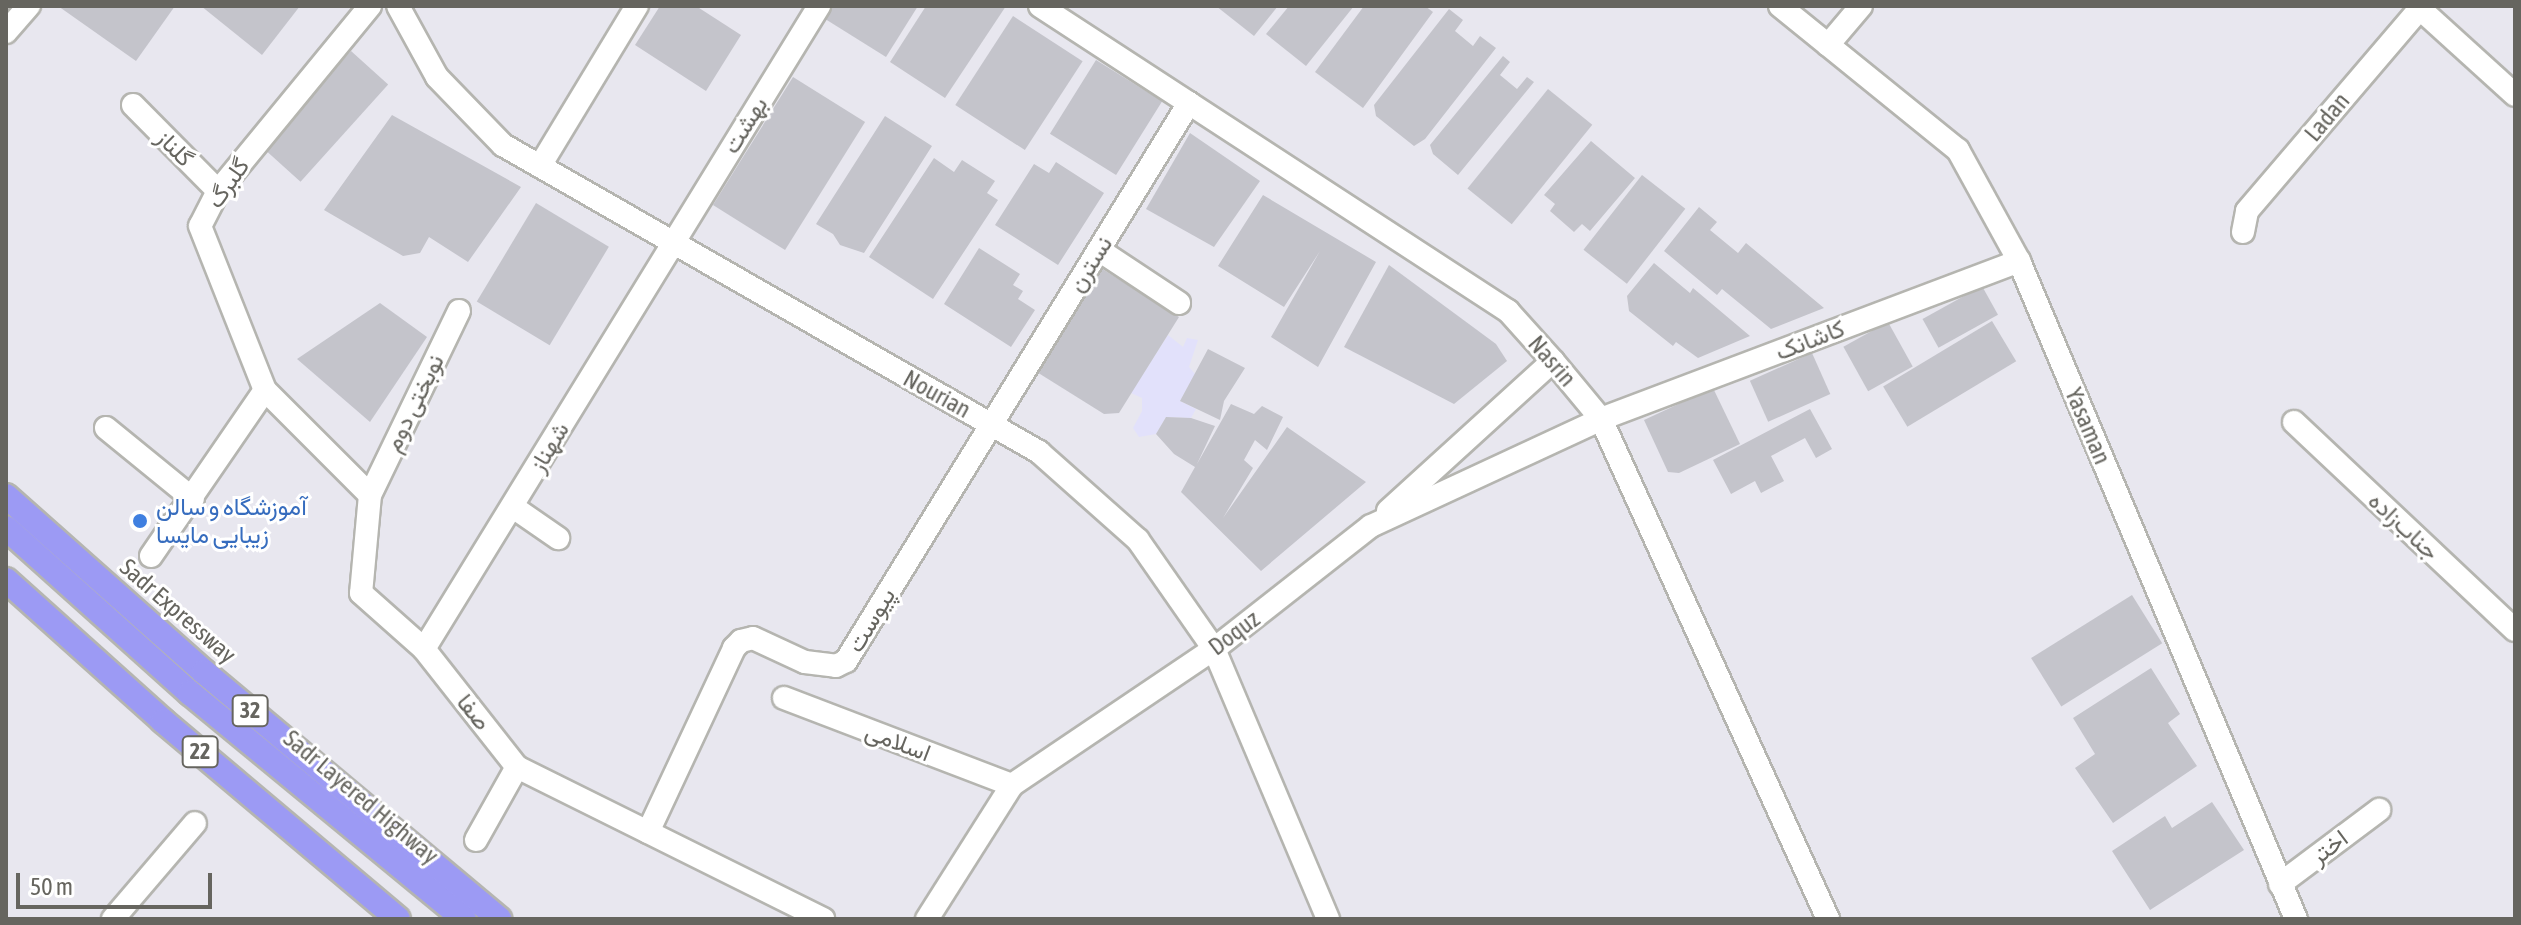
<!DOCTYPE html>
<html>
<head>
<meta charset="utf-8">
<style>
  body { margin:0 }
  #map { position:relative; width:2521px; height:925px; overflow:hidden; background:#e8e7ef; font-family:"Asap Condensed",Vazirmatn,sans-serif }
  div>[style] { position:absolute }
  .commercial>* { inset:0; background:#e2e1fb }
  .building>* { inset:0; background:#c4c4cb; transform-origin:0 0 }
  .roads { filter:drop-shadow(2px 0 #b5b5b0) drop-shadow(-2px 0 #b5b5b0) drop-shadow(0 2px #b5b5b0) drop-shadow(0 -2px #b5b5b0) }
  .street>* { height:22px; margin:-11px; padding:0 11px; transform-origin:11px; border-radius:11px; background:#fff }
  .highway>* { height:24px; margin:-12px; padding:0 12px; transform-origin:12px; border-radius:12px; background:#9c9af4 }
  .dots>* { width:22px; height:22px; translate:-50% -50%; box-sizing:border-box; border:4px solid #fff; border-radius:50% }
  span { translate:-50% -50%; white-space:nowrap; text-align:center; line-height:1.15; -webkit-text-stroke:6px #fff; paint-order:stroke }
  .shield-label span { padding:2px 6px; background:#fff; border:2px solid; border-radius:6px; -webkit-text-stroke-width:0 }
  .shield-label { font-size:22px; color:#66655f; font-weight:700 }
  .street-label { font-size:24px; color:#66655f }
  .shop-label { font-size:24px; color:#366cbe }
  .left { translate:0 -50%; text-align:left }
  .frame { position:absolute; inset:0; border:8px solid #66655f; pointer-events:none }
  .scale { position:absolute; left:16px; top:873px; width:196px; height:36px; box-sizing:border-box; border:4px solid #66655f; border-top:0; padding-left:10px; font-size:24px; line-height:28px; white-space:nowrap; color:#66655f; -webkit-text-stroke:6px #fff; paint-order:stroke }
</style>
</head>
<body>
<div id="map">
  <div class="commercial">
    <i style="clip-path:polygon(1168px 335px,1183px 347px,1187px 338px,1198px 340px,1189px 367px,1195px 374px,1180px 401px,1196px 409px,1191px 418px,1166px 417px,1156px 434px,1139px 437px,1133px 428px,1142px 411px,1142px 398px,1131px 393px)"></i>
  </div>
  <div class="building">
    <i style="clip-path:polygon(58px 6px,175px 6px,136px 61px)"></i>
    <i style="clip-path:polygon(201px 6px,300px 6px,262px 55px)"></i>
    <i style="clip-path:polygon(660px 6px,696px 6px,741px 35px,706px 91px,635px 45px)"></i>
    <i style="clip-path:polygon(828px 6px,918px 6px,886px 57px,822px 17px)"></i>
    <i style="clip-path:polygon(926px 6px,1006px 6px,945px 98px,890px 62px)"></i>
    <i style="clip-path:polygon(1216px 6px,1278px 6px,1254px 36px)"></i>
    <i style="clip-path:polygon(1289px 6px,1354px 6px,1306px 66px,1266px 34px)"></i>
    <i style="clip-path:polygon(1364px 6px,1425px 6px,1433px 12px,1363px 108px,1315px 72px)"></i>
    <i style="clip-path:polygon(1449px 9px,1463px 20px,1455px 31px,1473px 46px,1480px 36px,1496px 48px,1425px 139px,1414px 146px,1376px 116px,1374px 105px)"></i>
    <i style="left:1013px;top:16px;width:83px;height:106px;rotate:33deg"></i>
    <i style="left:351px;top:51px;width:50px;height:131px;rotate:42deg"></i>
    <i style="clip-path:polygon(1503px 56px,1510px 62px,1500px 75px,1517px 89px,1527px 77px,1534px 82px,1458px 175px,1433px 154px,1430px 145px)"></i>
    <i style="left:1096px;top:60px;width:78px;height:87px;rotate:32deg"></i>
    <i style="left:793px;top:77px;width:85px;height:151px;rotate:32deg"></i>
    <i style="left:1548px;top:89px;width:57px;height:128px;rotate:39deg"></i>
    <i style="clip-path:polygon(392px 115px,521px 187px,468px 262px,429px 237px,420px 253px,403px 256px,324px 210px)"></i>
    <i style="clip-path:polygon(885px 116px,932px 146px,864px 253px,840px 245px,833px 234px,816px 224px)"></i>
    <i style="clip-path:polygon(1190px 133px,1260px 181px,1214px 247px,1146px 209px)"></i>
    <i style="clip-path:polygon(1591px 141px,1635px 178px,1590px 231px,1582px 224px,1574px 232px,1550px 211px,1555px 204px,1544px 195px)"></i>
    <i style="clip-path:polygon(934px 158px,954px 172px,962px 160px,995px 181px,987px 193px,998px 200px,933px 299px,869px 257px)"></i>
    <i style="clip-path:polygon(1056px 162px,1104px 193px,1058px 265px,995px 225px,1034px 164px,1049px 173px)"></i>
    <i style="left:1642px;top:175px;width:55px;height:95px;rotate:38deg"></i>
    <i style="clip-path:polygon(1263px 195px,1376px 262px,1318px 367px,1271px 337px,1320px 251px,1284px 307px,1218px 266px)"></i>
    <i style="left:536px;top:203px;width:85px;height:115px;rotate:31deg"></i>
    <i style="clip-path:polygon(1699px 207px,1717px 222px,1710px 230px,1738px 253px,1746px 243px,1824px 308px,1771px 329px,1722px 289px,1717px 295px,1664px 251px)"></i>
    <i style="clip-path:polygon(979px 248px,1020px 274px,1013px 285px,1023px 291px,1018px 299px,1035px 310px,1011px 347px,944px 304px)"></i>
    <i style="clip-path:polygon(1654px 263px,1690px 293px,1693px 288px,1750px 336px,1698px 358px,1676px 342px,1673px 346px,1629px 311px,1627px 296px)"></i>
    <i style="clip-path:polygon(1096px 265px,1179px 317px,1119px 413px,1104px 414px,1032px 369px)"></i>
    <i style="clip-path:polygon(1389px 265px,1496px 344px,1507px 361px,1454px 404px,1344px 347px)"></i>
    <i style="left:1982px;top:286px;width:33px;height:68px;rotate:61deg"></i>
    <i style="clip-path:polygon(380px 303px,427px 337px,370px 422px,297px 359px)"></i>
    <i style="left:1992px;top:321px;width:47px;height:127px;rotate:59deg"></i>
    <i style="left:1888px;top:322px;width:51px;height:51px;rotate:61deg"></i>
    <i style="clip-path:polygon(1208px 349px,1245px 368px,1224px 401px,1220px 420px,1180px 401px)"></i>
    <i style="left:1812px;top:353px;width:45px;height:68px;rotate:66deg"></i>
    <i style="clip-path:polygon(1713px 388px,1740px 444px,1679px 473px,1668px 472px,1644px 420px)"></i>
    <i style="clip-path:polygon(1231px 404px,1254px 414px,1262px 406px,1283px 417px,1267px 450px,1255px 440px,1244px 460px,1253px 468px,1223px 518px,1287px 427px,1366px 482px,1261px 571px,1181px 492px,1195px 467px,1174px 454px,1156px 434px,1166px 417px,1191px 418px,1215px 426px,1197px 464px)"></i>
    <i style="clip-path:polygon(1810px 409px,1832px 449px,1816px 458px,1805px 438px,1771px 456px,1784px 481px,1761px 493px,1755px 481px,1731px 494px,1713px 460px)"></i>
    <i style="left:2132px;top:595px;width:57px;height:119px;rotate:58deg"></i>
    <i style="clip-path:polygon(2151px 668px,2180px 714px,2168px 723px,2197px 766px,2113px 823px,2075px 768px,2095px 754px,2073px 718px)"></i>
    <i style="clip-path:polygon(2212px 802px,2244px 850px,2150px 910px,2112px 851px,2165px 816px,2172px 828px)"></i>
  </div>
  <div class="roads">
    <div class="street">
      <i style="left:370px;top:6px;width:239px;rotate:129.4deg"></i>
      <i style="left:218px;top:191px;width:39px;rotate:117deg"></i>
      <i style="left:200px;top:226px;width:176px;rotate:68.4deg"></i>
      <i style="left:265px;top:390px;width:148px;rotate:45deg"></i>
      <i style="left:398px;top:6px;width:81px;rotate:61.2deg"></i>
      <i style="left:437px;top:77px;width:95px;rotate:45.9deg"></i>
      <i style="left:503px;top:145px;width:618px;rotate:29.8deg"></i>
      <i style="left:1039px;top:452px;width:132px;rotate:41.6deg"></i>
      <i style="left:1138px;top:540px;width:133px;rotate:55.1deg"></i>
      <i style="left:1214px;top:649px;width:293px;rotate:67.1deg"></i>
      <i style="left:1040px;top:6px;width:559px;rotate:33.09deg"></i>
      <i style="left:1508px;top:311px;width:67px;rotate:48deg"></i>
      <i style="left:1553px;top:361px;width:75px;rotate:50.4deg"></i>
      <i style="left:1601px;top:419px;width:549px;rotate:65.58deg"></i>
      <i style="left:1780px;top:6px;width:229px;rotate:39deg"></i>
      <i style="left:1958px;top:150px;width:127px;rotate:61.2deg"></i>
      <i style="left:2019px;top:261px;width:714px;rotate:67.17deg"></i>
      <i style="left:2417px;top:6px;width:132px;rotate:42.2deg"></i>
      <i style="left:6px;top:32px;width:35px;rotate:-49deg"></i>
      <i style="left:1828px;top:45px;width:51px;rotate:-49.8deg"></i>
      <i style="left:133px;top:105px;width:121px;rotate:45.3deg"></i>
      <i style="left:540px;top:166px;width:187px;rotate:-58.8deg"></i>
      <i style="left:2243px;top:232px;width:21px;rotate:-79deg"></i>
      <i style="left:2247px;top:211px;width:270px;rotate:-49.5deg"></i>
      <i style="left:1099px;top:250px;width:96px;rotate:33.5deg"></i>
      <i style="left:459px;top:311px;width:204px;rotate:115.8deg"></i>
      <i style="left:370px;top:495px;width:98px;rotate:95.2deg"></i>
      <i style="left:361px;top:593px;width:84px;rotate:41.6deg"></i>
      <i style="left:424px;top:649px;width:150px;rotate:51.8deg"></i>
      <i style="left:517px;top:767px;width:342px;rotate:26.4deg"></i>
      <i style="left:2294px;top:422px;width:303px;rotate:43.3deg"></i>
      <i style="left:106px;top:428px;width:112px;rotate:39.2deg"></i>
      <i style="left:513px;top:507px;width:55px;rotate:34.6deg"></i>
      <i style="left:1388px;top:511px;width:223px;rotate:-42.3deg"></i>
      <i style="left:151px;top:556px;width:201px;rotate:-55.5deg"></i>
      <i style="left:424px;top:649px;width:755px;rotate:-58.44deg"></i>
      <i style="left:784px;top:698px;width:244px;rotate:20.9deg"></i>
      <i style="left:648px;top:832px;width:203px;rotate:-64.9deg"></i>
      <i style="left:734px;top:648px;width:10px;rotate:-45deg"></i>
      <i style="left:741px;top:641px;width:12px;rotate:-14deg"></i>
      <i style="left:753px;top:638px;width:57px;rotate:24.8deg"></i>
      <i style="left:805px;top:662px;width:31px;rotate:7deg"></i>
      <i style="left:836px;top:666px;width:11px;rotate:-27deg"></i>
      <i style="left:846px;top:661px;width:655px;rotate:-58.42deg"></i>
      <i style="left:476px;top:840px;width:84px;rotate:-60.7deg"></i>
      <i style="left:2280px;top:884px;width:124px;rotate:-36.8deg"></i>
      <i style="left:113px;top:919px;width:126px;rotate:-49.5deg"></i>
      <i style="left:927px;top:919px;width:159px;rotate:-57.6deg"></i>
      <i style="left:1012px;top:785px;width:244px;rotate:-34deg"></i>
      <i style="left:1214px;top:649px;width:199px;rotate:-38.1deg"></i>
      <i style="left:1371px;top:526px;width:254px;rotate:-24.9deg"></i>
      <i style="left:1601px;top:419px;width:447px;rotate:-20.7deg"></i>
    </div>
    <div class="highway">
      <i style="left:6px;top:496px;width:265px;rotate:41.6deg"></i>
      <i style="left:204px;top:672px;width:385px;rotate:39.9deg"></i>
      <i style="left:6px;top:528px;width:247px;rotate:41.9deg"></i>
      <i style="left:190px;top:693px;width:355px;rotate:39.5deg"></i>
      <i style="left:6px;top:580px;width:211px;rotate:41.9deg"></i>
      <i style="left:163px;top:721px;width:307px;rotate:40.1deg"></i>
    </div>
  </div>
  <div class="dots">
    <i style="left:140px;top:521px;background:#3f7fe0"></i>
  </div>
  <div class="shield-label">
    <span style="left:250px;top:711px">32</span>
    <span style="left:200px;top:752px">22</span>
  </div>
  <div class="street-label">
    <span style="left:2327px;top:117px;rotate:-50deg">Ladan</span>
    <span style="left:745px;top:125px;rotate:-58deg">بهشت</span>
    <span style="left:175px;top:148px;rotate:45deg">گلناز</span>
    <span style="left:228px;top:183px;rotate:-55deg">گلبرگ</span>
    <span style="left:1090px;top:264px;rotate:-58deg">نسترن</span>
    <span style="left:1810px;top:340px;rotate:-21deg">کاشانک</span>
    <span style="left:1552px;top:361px;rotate:49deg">Nasrin</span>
    <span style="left:937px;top:394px;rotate:29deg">Nourian</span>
    <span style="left:414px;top:403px;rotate:-64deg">نوبختی دوم</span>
    <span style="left:2088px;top:426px;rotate:67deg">Yasaman</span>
    <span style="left:549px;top:447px;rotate:-59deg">شهناز</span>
    <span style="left:2404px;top:526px;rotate:43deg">جناب‌زاده</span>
    <span style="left:178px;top:611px;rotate:41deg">Sadr Expressway</span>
    <span style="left:871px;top:620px;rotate:-59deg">پیوست</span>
    <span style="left:1234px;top:633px;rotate:-37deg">Doquz</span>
    <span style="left:474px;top:712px;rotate:51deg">صفا</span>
    <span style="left:898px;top:742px;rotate:21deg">اسلامی</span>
    <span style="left:361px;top:797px;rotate:40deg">Sadr Layered Highway</span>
    <span style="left:2329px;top:847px;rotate:-37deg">اختر</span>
  </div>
  <div class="shop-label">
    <span class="left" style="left:156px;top:521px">آموزشگاه و سالن<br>زیبایی مایسا</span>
  </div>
  <div class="frame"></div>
  <div class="scale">50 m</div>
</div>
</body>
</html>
